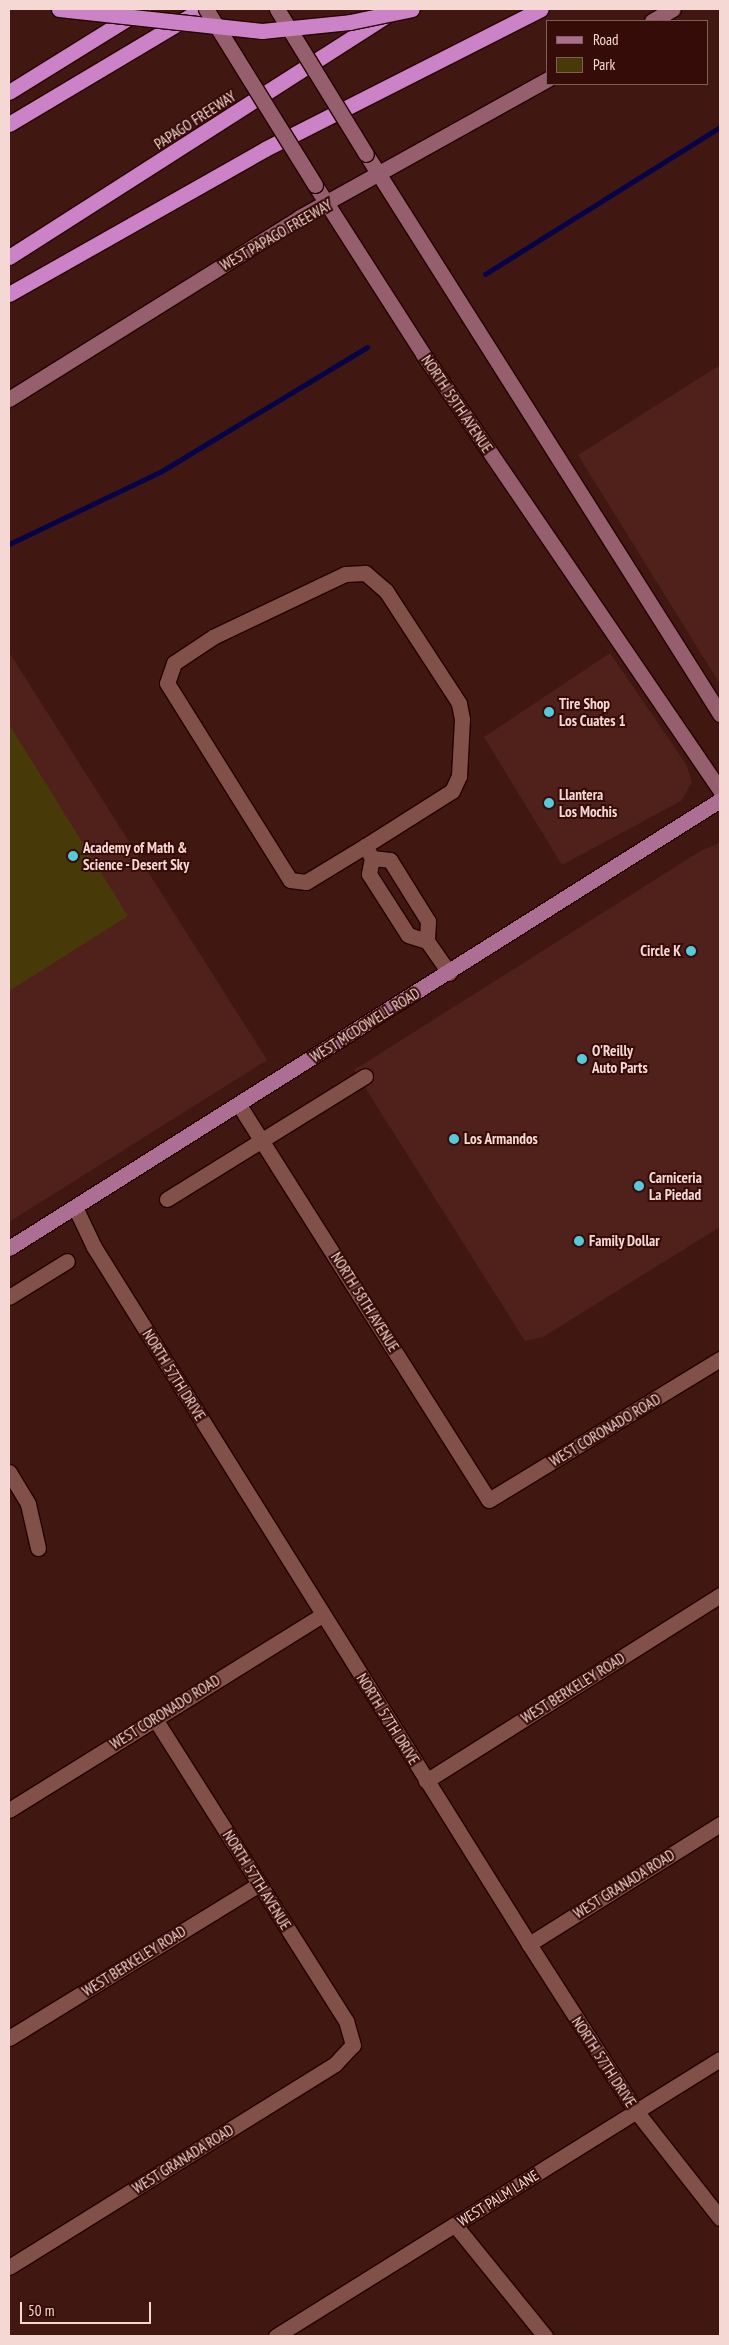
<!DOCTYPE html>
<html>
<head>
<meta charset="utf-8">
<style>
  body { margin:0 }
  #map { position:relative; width:729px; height:2345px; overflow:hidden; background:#411712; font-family:"PT Sans Narrow",sans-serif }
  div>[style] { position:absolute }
  .built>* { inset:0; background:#50201a }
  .green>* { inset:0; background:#483909 }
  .stream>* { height:5px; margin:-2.5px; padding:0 2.5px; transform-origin:2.5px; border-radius:2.5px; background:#060448 }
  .roads { filter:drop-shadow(1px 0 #250100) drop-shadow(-1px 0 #250100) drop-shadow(0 1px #250100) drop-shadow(0 -1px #250100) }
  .street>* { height:15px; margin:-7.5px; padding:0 7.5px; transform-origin:7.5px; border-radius:7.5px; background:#805049 }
  .secondary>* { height:15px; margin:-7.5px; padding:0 7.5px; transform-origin:7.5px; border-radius:7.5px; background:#965f6e }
  .primary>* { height:15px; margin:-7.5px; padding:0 7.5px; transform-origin:7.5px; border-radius:7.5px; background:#ad6e94 }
  .highway>* { height:15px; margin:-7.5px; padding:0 7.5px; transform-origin:7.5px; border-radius:7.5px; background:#cb82c6 }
  .bridges { filter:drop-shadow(1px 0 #250100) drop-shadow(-1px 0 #250100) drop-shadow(0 1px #250100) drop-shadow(0 -1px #250100) }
  .secondary-bridge>* { height:15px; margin:-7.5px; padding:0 7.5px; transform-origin:7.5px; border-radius:7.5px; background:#965f6e }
  .highway-bridge>* { height:15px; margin:-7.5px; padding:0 7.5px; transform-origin:7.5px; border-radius:7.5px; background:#cb82c6 }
  .dots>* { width:14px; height:14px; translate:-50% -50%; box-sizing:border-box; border:2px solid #360c08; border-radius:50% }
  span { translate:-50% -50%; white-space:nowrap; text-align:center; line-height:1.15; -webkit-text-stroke:4px #360c08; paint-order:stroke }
  .street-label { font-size:15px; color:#f5d8d3 }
  .poi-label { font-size:15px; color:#f5d8d3; font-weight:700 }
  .left { translate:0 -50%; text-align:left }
  .right { translate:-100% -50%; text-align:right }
  .frame { position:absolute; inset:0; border:10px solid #f5d8d3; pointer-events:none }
  .legend { position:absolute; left:546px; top:20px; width:162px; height:65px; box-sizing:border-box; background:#360c08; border:1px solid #825e59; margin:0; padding:6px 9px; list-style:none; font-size:15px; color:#f5d8d3 }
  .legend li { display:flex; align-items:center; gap:10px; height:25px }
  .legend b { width:25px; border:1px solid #825e59 }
  .scale { position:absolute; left:20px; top:2302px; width:131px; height:22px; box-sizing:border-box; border:2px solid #f5d8d3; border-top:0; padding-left:6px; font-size:15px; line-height:18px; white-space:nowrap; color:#f5d8d3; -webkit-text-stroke:4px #360c08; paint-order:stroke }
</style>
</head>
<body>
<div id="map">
  <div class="built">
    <i style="clip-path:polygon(720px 365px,720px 684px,578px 455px)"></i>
    <i style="clip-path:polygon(9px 652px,267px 1060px,9px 1222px)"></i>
    <i style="clip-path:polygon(610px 653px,686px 764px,692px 782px,681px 801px,562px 865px,484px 737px)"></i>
    <i style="clip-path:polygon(720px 843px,720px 1227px,543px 1337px,525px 1341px,354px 1070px,702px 850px)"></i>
  </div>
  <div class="green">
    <i style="clip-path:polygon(9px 724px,128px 916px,9px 991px)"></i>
  </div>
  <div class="stream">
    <i style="left:485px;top:274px;width:277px;rotate:-32deg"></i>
    <i style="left:9px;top:544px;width:167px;rotate:-25.5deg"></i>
    <i style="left:160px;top:472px;width:242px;rotate:-31.1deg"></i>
  </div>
  <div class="roads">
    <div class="street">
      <i style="left:365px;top:846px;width:103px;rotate:-32.3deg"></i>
      <i style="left:452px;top:791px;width:17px;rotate:-65deg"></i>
      <i style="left:459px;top:776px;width:57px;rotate:-87deg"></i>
      <i style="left:462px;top:719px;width:16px;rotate:-101deg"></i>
      <i style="left:459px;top:703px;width:134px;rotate:-123.1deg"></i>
      <i style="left:386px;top:591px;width:28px;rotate:-139deg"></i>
      <i style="left:365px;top:573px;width:20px;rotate:177deg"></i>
      <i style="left:345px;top:574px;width:146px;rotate:154.5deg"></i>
      <i style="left:213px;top:637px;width:47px;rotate:146.3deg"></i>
      <i style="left:174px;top:663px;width:21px;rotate:109deg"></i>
      <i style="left:167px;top:683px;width:232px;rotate:58deg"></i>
      <i style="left:290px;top:880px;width:16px;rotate:7deg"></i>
      <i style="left:306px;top:882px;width:69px;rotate:-31.4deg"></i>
      <i style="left:365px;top:846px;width:14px;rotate:60deg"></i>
      <i style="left:372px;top:858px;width:16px;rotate:101deg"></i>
      <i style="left:369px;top:874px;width:72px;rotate:57.4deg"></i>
      <i style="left:408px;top:935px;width:20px;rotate:18deg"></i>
      <i style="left:372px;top:858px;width:18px;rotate:6deg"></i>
      <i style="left:390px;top:860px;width:72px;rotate:58.1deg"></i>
      <i style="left:428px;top:921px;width:20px;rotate:93deg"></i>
      <i style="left:427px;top:941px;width:39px;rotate:55deg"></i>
      <i style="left:239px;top:1105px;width:467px;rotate:57.7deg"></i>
      <i style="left:489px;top:1500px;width:271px;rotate:-31.4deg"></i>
      <i style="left:167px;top:1199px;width:233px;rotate:-31.8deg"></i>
      <i style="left:75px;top:1207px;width:44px;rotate:64.6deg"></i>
      <i style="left:94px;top:1247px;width:822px;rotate:58.03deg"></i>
      <i style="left:529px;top:1944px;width:198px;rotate:57.4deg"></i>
      <i style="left:636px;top:2111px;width:136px;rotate:51.9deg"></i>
      <i style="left:9px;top:1297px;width:68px;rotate:-31.8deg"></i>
      <i style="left:9px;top:1472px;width:37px;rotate:59deg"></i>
      <i style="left:28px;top:1504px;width:45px;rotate:77.2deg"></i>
      <i style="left:426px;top:1781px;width:348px;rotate:-32.3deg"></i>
      <i style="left:9px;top:1810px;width:369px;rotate:-31.9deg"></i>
      <i style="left:529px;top:1944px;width:226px;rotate:-32.1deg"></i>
      <i style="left:9px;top:2038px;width:294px;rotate:-31.6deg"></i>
      <i style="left:455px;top:2225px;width:143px;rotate:51deg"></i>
      <i style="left:9px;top:2267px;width:384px;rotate:-31.9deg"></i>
      <i style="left:335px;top:2064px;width:26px;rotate:-47deg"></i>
      <i style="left:353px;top:2045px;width:25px;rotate:-106deg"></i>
      <i style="left:346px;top:2021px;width:357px;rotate:-122.3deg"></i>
      <i style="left:276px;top:2336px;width:523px;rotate:-31.96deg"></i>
    </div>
    <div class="secondary">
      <i style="left:652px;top:21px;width:24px;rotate:-30deg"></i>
      <i style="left:366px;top:154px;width:663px;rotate:57.7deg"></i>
      <i style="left:315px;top:185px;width:201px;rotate:57.4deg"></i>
      <i style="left:423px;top:354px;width:528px;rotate:55.74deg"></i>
      <i style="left:9px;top:399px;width:343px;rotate:-32deg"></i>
      <i style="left:300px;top:217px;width:284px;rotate:-29.1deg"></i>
    </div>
    <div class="primary">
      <i style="left:9px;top:1248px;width:840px;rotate:-32.21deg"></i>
    </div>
    <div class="highway">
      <i style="left:9px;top:92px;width:158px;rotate:-31.8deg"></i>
      <i style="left:9px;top:124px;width:225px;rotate:-30.8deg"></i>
      <i style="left:9px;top:257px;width:451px;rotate:-32.6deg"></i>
      <i style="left:9px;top:294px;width:294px;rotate:-29.5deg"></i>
      <i style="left:265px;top:149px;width:309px;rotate:-26.9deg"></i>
    </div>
  </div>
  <div class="bridges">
    <div class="secondary-bridge">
      <i style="left:206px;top:9px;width:207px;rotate:58.2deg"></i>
      <i style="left:277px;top:9px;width:170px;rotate:58.5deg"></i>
    </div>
    <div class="highway-bridge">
      <i style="left:59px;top:9px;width:204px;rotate:6.2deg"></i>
      <i style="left:262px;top:31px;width:88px;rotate:-5.8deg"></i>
      <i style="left:350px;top:22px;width:63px;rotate:-11.8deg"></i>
    </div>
  </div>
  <div class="dots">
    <i style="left:549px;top:712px;background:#54cadd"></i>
    <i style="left:549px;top:803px;background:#54cadd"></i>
    <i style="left:73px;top:856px;background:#54cadd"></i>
    <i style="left:691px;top:951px;background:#54cadd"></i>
    <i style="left:582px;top:1059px;background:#54cadd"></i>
    <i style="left:454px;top:1139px;background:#54cadd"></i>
    <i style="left:639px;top:1186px;background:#54cadd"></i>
    <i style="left:579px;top:1241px;background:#54cadd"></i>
  </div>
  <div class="street-label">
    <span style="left:195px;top:120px;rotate:-33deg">PAPAGO FREEWAY</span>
    <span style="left:276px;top:235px;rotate:-30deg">WEST PAPAGO FREEWAY</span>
    <span style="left:457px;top:404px;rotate:56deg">NORTH 59TH AVENUE</span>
    <span style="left:365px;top:1025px;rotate:-32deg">WEST MCDOWELL ROAD</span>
    <span style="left:365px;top:1302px;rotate:58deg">NORTH 58TH AVENUE</span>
    <span style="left:174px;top:1375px;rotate:58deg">NORTH 57TH DRIVE</span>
    <span style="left:605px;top:1430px;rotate:-31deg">WEST CORONADO ROAD</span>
    <span style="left:573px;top:1688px;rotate:-32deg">WEST BERKELEY ROAD</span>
    <span style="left:165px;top:1712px;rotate:-32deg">WEST CORONADO ROAD</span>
    <span style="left:388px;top:1719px;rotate:58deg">NORTH 57TH DRIVE</span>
    <span style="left:257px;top:1880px;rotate:58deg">NORTH 57TH AVENUE</span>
    <span style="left:624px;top:1884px;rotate:-32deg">WEST GRANADA ROAD</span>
    <span style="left:134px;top:1961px;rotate:-32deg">WEST BERKELEY ROAD</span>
    <span style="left:604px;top:2062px;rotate:57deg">NORTH 57TH DRIVE</span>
    <span style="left:183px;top:2159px;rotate:-32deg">WEST GRANADA ROAD</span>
    <span style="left:498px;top:2198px;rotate:-32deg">WEST PALM LANE</span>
  </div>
  <div class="poi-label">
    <span class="left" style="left:559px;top:712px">Tire Shop<br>Los Cuates 1</span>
    <span class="left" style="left:559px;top:803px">Llantera<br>Los Mochis</span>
    <span class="left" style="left:83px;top:856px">Academy of Math &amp;<br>Science - Desert Sky</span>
    <span class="right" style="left:681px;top:951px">Circle K</span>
    <span class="left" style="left:592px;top:1059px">O'Reilly<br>Auto Parts</span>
    <span class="left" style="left:464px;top:1139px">Los Armandos</span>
    <span class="left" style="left:649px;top:1186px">Carniceria<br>La Piedad</span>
    <span class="left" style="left:589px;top:1241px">Family Dollar</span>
  </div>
  <div class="frame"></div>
  <ul class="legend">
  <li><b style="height:6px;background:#ad6e94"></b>Road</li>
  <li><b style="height:14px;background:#483909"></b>Park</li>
  </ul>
  <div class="scale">50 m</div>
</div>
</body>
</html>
